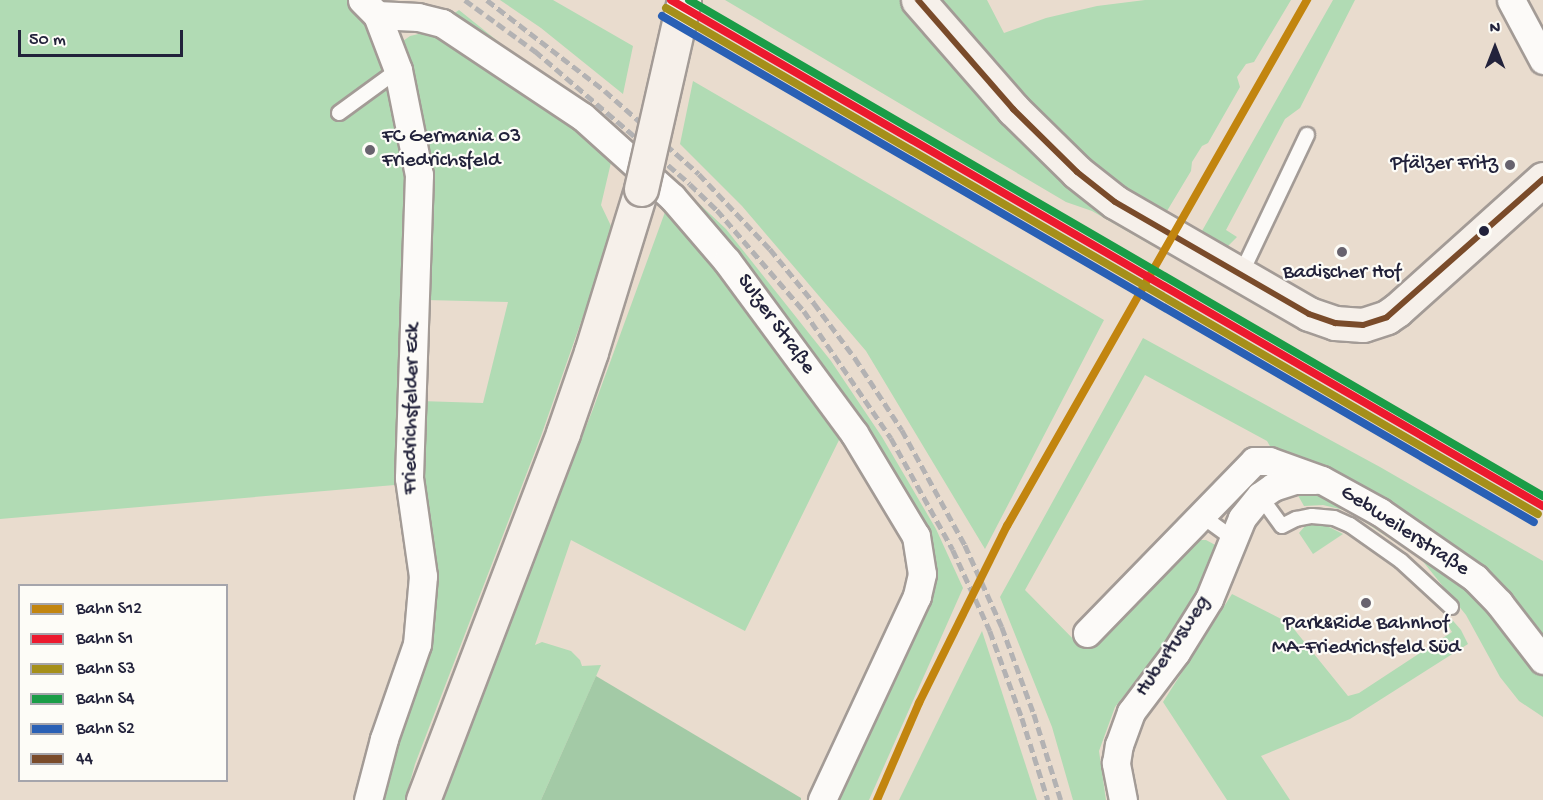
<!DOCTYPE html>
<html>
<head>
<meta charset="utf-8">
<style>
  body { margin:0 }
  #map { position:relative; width:1543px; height:800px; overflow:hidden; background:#e9dcce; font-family:"Gochi Hand",sans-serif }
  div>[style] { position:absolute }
  .green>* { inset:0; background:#b1dbb4 }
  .forest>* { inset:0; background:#a3caa6 }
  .roads { filter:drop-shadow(2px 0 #a39b96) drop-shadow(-2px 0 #a39b96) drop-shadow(0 2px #a39b96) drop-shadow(0 -2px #a39b96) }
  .lane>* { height:14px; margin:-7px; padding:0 7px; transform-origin:7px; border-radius:7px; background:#fcfaf8 }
  .street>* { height:27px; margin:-13.5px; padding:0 13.5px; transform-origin:13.5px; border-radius:13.5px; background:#fcfaf8 }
  .secondary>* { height:33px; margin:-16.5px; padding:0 16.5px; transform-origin:16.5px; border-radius:16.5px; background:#f6f0ea }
  .rail>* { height:4.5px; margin-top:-2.25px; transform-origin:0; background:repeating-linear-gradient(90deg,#b3b2b3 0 9px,transparent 0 13.5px) }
  .bridges { filter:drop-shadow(2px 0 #a39b96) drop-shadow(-2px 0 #a39b96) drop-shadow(0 2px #a39b96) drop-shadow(0 -2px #a39b96) }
  .secondary-bridge>* { height:33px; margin:-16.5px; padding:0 16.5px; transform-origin:16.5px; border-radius:16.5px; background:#f6f0ea }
  .bus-1>* { height:6px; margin:-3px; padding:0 3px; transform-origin:3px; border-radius:3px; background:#7a4b2a }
  .rail-1>* { height:8px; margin:-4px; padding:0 4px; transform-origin:4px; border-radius:4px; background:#c2850f }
  .rail-2>* { height:8px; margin:-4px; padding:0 4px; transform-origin:4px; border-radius:4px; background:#ec192e }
  .rail-3>* { height:8px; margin:-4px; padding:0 4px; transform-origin:4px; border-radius:4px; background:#a58f1a }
  .rail-4>* { height:8px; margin:-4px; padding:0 4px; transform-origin:4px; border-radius:4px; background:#1a9d47 }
  .rail-5>* { height:8px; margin:-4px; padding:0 4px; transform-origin:4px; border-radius:4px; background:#2960b5 }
  .dots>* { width:16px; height:16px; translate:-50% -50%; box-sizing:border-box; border:3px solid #fdfcf7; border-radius:50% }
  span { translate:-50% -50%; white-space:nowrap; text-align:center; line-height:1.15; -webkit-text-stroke:4.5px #fdfcf7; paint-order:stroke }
  .poi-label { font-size:21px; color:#22223b }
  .left { translate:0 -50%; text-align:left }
  .right { translate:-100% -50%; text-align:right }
  .street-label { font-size:21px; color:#22223b }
  .legend { position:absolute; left:18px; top:584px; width:210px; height:198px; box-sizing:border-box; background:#fdfcf7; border:2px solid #a5a5ac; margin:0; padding:8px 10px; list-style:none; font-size:18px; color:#22223b }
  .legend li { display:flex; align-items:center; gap:12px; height:30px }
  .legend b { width:30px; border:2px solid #a5a5ac }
  .north { position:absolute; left:1465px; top:18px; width:60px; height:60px; -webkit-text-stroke:4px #fdfcf7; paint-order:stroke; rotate:0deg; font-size:16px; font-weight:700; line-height:24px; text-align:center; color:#22223b }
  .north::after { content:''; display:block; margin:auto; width:21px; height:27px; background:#22223b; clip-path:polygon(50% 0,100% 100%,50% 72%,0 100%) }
  .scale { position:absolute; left:18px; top:30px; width:165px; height:27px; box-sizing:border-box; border:3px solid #22223b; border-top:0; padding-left:8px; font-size:18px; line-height:21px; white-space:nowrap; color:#22223b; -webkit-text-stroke:4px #fdfcf7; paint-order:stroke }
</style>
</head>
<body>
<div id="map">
  <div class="green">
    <i style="clip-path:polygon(evenodd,0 0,350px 0,382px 56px,410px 36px,427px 32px,459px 10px,617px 137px,601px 205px,611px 226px,609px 242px,541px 436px,415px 764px,405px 800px,378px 800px,426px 648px,418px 483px,0 519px,0 0,426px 300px,508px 302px,483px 403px,420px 401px,426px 300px)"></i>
    <i style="clip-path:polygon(500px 0,553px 0,633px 46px,623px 94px,541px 28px)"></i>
    <i style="clip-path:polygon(725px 0,987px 0,1004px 33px,1046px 18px,1097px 6px,1145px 0,1291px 0,1254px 62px,1246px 64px,1237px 77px,1240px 87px,1208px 143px,1202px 146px,1192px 162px,1191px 171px,1164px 216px,1153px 246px,1092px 211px,1066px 202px)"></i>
    <i style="clip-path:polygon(1333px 0,1355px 0,1300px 108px,1285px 119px,1226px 230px,1237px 237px,1222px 252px,1198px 238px)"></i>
    <i style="clip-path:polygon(693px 81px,1104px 320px,985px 549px,866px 351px,742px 206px,680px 144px)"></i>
    <i style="clip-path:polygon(676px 182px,726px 229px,831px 361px,882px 437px,936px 529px,963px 588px,869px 800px,829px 800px,865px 732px,936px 581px,933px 561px,842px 434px,745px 631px,571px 540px,535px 645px,542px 642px,571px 651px,580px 660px,582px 666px,601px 665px,541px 800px,444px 800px,465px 733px,593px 409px)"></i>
    <i style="clip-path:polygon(1143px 338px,1380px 467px,1543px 561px,1543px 717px,1519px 701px,1500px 677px,1466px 615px,1421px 559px,1348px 511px,1323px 505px,1304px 506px,1267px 441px,1145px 375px,1025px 590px,1082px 648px,1181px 545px,1193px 540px,1206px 540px,1219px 547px,1195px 596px,1170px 638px,1115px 707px,1099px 751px,1106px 800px,1073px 800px,1052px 727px,1000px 597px)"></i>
    <i style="clip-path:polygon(1313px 524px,1327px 526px,1343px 534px,1313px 554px,1299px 533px,1305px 526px)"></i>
    <i style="clip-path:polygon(1232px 594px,1289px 623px,1348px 696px,1359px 693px,1452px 632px,1443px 617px,1448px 615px,1461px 630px,1468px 644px,1350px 719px,1261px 756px,1290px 800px,1227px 800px,1163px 702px)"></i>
    <i style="clip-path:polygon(982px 631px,1037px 800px,899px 800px)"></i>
  </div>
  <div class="forest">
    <i style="clip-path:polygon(596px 676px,801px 798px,801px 800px,541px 800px)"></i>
  </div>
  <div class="roads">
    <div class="lane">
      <i style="left:339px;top:113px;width:73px;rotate:-36.1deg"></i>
      <i style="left:1241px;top:274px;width:154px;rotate:-64.6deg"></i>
      <i style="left:1260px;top:496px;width:37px;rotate:54deg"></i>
      <i style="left:1282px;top:526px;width:16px;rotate:-27deg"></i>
      <i style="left:1296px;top:519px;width:16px;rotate:-11deg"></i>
      <i style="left:1312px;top:516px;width:22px;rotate:5deg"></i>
      <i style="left:1334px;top:518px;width:17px;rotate:24deg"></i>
      <i style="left:1350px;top:525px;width:62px;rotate:35.2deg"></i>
      <i style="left:1401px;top:561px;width:68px;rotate:42.6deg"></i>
      <i style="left:1202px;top:516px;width:37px;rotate:36deg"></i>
    </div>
    <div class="street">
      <i style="left:362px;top:0;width:21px;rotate:45deg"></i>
      <i style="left:377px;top:15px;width:59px;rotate:69.1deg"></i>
      <i style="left:398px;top:70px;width:107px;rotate:78.7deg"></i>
      <i style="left:419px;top:175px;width:303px;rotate:91.9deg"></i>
      <i style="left:409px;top:478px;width:99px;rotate:81.9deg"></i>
      <i style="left:423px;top:576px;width:68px;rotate:95deg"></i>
      <i style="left:417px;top:644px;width:101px;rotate:109.2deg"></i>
      <i style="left:384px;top:739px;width:63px;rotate:104.7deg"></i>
      <i style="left:1511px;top:0;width:68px;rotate:61.9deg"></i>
      <i style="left:377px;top:15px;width:41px;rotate:2.8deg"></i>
      <i style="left:418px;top:17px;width:25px;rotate:14deg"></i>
      <i style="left:442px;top:23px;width:169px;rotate:33.7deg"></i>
      <i style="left:583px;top:117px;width:120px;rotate:42deg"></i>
      <i style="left:672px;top:197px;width:84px;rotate:49.3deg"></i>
      <i style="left:727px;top:261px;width:214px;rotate:53.6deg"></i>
      <i style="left:854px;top:433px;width:120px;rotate:59deg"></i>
      <i style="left:916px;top:536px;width:38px;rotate:81deg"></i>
      <i style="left:922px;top:574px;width:23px;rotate:103deg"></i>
      <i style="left:917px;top:596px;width:225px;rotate:115deg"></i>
      <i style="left:1087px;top:633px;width:240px;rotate:-45.8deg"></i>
      <i style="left:1254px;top:461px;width:15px"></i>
      <i style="left:1269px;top:461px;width:56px;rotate:19.7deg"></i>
      <i style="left:1322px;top:480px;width:66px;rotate:28.9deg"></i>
      <i style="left:1380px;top:512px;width:116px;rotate:34.8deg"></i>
      <i style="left:1475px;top:578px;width:35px;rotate:46deg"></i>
      <i style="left:1499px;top:603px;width:72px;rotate:52.3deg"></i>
      <i style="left:1123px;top:800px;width:38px;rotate:-101deg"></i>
      <i style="left:1116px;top:763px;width:18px;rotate:-81deg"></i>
      <i style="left:1119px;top:745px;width:35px;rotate:-70deg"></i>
      <i style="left:1131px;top:712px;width:75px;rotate:-53.1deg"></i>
      <i style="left:1176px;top:652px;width:62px;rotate:-58.1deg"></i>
      <i style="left:1209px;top:599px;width:87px;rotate:-67.8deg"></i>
      <i style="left:1242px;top:518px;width:28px;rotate:-51deg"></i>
      <i style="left:1260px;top:496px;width:16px;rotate:-35deg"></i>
      <i style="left:1273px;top:487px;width:23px;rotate:-18deg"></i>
      <i style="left:1295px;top:480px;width:20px"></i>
    </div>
    <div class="secondary">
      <i style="left:918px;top:0;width:145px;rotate:48.9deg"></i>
      <i style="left:1013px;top:109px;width:90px;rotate:44.5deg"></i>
      <i style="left:1077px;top:172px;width:48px;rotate:38.3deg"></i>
      <i style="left:1115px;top:202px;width:224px;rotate:30deg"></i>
      <i style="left:1309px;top:314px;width:28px;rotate:19deg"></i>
      <i style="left:1335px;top:323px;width:28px;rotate:4deg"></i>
      <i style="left:1363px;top:325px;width:25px;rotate:-18deg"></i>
      <i style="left:1387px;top:317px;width:12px;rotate:-35deg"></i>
      <i style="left:1397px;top:310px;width:196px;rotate:-41.9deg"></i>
      <i style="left:423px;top:800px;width:393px;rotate:-69.1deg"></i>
      <i style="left:563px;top:433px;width:86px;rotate:-70.9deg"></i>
      <i style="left:591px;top:352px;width:170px;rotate:-72.9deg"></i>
    </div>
  </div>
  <div class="rail">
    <i style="left:465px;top:0;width:87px;rotate:36.1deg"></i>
    <i style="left:535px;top:51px;width:204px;rotate:40.6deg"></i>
    <i style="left:690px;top:184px;width:37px;rotate:44deg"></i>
    <i style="left:717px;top:210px;width:133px;rotate:49.3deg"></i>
    <i style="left:804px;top:311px;width:154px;rotate:55.6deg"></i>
    <i style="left:891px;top:438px;width:128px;rotate:61deg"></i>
    <i style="left:953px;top:550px;width:89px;rotate:65.4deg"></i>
    <i style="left:990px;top:631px;width:93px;rotate:69.8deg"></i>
    <i style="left:1022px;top:718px;width:86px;rotate:72.4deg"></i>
    <i style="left:487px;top:0;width:149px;rotate:37.6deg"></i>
    <i style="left:605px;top:91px;width:125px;rotate:41.4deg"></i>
    <i style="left:699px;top:174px;width:103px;rotate:46.6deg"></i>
    <i style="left:770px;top:249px;width:70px;rotate:50.8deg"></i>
    <i style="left:814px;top:303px;width:69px;rotate:53.3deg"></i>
    <i style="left:855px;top:358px;width:86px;rotate:56.9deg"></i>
    <i style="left:902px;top:430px;width:131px;rotate:61.3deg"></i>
    <i style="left:965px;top:545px;width:90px;rotate:65.7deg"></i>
    <i style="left:1002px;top:627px;width:93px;rotate:69.8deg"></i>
    <i style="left:1034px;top:714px;width:90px;rotate:72.6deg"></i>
  </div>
  <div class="bridges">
    <div class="secondary-bridge">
      <i style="left:641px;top:189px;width:194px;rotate:-77.2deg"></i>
    </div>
  </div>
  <div class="bus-1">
    <i style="left:918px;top:0;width:145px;rotate:48.9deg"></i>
    <i style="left:1013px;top:109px;width:90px;rotate:44.5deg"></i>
    <i style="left:1077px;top:172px;width:48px;rotate:38.3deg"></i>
    <i style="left:1115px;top:202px;width:224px;rotate:30deg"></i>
    <i style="left:1309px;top:314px;width:28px;rotate:19deg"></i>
    <i style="left:1335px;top:323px;width:28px;rotate:4deg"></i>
    <i style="left:1363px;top:325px;width:25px;rotate:-18deg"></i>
    <i style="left:1387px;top:317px;width:208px;rotate:-41.5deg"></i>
  </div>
  <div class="rail-1">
    <i style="left:877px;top:800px;width:106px;rotate:-66.6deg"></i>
    <i style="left:919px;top:703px;width:198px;rotate:-63.6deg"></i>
    <i style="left:1007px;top:526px;width:606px;rotate:-60.3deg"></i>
  </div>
  <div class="rail-2">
    <i style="left:671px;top:0;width:1008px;rotate:30.13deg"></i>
  </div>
  <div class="rail-3">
    <i style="left:666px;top:8px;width:1008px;rotate:30.13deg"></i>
  </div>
  <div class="rail-4">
    <i style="left:689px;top:0;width:988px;rotate:30.15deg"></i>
  </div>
  <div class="rail-5">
    <i style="left:662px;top:16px;width:1008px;rotate:30.13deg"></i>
  </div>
  <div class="dots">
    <i style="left:370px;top:150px;background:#68636e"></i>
    <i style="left:1510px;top:165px;background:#68636e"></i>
    <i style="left:1484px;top:231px;background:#22223b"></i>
    <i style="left:1342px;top:252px;background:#68636e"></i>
    <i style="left:1366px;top:603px;background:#68636e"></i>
  </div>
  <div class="poi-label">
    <span class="left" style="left:382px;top:150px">FC Germania 03<br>Friedrichsfeld</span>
    <span class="right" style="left:1498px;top:165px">Pfälzer Fritz</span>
    <span style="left:1342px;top:274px">Badischer Hof</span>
    <span style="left:1366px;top:637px">Park&amp;Ride Bahnhof<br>MA-Friedrichsfeld Süd</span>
  </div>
  <div class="street-label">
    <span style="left:775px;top:325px;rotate:54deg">Sulzer Straße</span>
    <span style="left:413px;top:409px;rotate:-89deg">Friedrichsfelder Eck</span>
    <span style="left:1404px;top:532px;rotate:33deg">Gebweilerstraße</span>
    <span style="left:1174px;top:647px;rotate:-56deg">Hubertusweg</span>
  </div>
  <ul class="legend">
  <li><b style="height:8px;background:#c2850f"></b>Bahn S12</li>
  <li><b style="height:8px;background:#ec192e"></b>Bahn S1</li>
  <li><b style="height:8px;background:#a58f1a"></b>Bahn S3</li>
  <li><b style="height:8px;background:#1a9d47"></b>Bahn S4</li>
  <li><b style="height:8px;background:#2960b5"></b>Bahn S2</li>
  <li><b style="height:8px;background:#7a4b2a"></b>44</li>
  </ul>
  <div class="north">N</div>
  <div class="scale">50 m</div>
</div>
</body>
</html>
